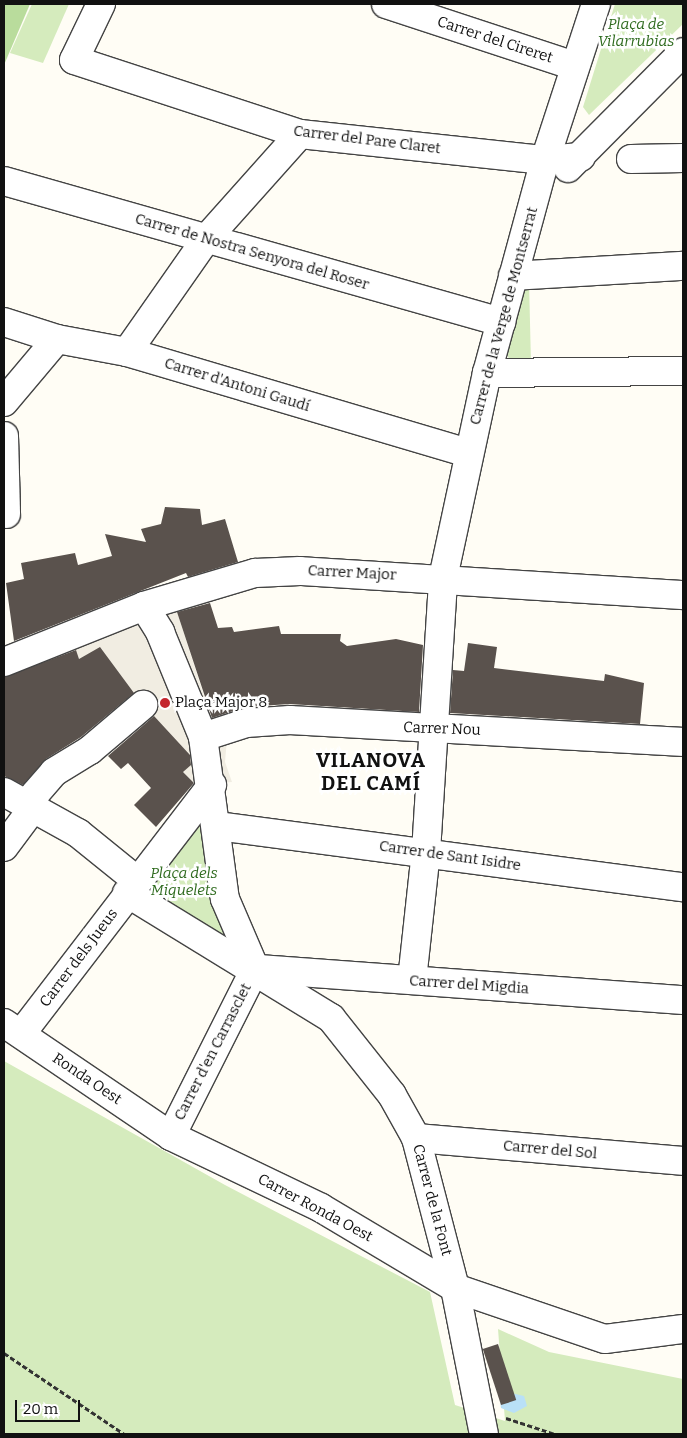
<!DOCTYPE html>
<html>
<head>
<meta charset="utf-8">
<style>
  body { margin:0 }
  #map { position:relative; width:687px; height:1438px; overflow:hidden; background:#fffdf5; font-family:Bitter,serif }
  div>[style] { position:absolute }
  .green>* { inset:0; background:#d5ebbd }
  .forest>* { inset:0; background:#b9dc9c }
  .plaza>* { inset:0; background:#f1ede2 }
  .water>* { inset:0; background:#b9e0f7 }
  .building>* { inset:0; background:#5a524d; transform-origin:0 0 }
  .path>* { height:3px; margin-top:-1.5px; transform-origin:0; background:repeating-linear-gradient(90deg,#333 0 5px,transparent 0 7.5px) }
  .roads { filter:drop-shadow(1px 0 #444) drop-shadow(-1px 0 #444) drop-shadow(0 1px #444) drop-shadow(0 -1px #444) }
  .minor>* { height:28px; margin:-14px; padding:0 14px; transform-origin:14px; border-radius:14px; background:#fff }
  .dots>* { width:14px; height:14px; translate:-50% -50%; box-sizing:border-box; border:2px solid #fff; border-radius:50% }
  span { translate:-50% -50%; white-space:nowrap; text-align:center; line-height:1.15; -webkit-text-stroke:5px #fff; paint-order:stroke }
  .park-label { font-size:15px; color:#2f6b1f; font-style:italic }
  .street-label { font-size:15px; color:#111 }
  .poi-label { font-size:15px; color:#111 }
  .left { translate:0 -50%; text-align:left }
  .district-label { font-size:20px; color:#111; font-weight:700; letter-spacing:1px }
  .frame { position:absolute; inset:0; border:5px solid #111; pointer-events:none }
  .scale { position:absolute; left:15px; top:1400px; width:65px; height:22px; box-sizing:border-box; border:2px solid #111; border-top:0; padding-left:6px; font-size:15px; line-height:18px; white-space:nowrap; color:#111; -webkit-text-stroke:4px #fff; paint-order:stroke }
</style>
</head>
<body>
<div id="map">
  <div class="green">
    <i style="clip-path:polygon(32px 4px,69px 4px,43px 63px,10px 53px)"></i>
    <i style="clip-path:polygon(615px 4px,683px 4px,683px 24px,589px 115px,583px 107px)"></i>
    <i style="clip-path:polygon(522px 281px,529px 281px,531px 364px,511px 364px,504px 347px)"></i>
    <i style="clip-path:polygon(204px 802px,225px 943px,139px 890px)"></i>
    <i style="clip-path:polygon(4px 1061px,225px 1185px,430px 1292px,455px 1405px,505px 1421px,498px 1329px,549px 1352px,683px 1379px,683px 1434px,4px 1434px)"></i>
  </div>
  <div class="forest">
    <i style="clip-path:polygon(4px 4px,30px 4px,4px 65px)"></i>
  </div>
  <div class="plaza">
    <i style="clip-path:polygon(174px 602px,213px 724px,227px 739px,225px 762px,232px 782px,197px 785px,183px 772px,195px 761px,140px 701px,100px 648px,79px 659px,74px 646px)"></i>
  </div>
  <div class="water">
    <i style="clip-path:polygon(499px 1390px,524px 1396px,527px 1406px,514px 1413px,501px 1408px)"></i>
  </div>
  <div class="building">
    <i style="clip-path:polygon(165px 507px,200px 509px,202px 525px,225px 519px,238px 562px,188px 577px,186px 573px,14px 641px,6px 583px,24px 579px,21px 563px,75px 553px,78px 565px,112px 556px,105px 534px,146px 542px,141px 529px,161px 524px)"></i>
    <i style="clip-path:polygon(210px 603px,218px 628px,232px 627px,234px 632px,279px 626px,281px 634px,341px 634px,340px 641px,347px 646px,396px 639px,423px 645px,419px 712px,289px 704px,245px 707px,212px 718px,177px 612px)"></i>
    <i style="clip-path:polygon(468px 643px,497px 647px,494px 668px,604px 681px,605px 674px,644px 683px,640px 724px,450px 713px,453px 670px,464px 671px)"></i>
    <i style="clip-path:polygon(100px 647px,134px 693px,81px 737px,46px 759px,23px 785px,4px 776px,4px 677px,76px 650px,79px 659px)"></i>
    <i style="clip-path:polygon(154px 716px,190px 755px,191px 765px,183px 772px,194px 783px,156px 827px,134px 805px,151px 788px,128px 763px,121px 769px,108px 756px)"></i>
    <i style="left:498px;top:1344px;width:59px;height:16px;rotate:72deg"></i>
  </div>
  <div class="path">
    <i style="left:4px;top:1353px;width:145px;rotate:34deg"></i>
    <i style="left:506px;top:1418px;width:52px;rotate:18.1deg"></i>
  </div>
  <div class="roads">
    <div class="minor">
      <i style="left:101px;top:4px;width:62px;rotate:115.7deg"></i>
      <i style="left:74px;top:60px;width:238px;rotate:18.1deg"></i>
      <i style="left:300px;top:134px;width:246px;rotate:6.1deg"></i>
      <i style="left:545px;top:160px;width:36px;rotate:-5deg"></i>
      <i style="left:386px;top:4px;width:199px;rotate:18.2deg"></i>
      <i style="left:631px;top:159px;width:52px;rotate:-1.1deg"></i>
      <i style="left:568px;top:168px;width:163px;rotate:-45.2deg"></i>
      <i style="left:4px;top:181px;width:517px;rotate:15.84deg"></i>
      <i style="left:513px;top:276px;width:170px;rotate:-3.4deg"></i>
      <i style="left:4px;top:322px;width:56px;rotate:17.8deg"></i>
      <i style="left:57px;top:339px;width:71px;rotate:10.5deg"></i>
      <i style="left:127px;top:352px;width:356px;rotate:16.5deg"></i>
      <i style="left:127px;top:352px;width:138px;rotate:-55deg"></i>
      <i style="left:206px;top:239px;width:141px;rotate:-48.2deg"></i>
      <i style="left:487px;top:373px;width:196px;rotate:-0.6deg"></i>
      <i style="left:4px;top:402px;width:82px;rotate:-49.9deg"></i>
      <i style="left:4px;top:436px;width:78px;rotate:88.5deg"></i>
      <i style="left:144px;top:606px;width:31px;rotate:58deg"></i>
      <i style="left:160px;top:632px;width:113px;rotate:67.7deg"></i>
      <i style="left:203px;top:737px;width:163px;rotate:82.3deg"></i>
      <i style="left:225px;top:899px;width:76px;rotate:66.8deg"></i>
      <i style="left:4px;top:662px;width:151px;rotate:-21.8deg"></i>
      <i style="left:144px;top:606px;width:116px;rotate:-16.6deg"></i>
      <i style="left:255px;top:573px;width:45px;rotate:-2.5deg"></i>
      <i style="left:300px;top:571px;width:384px;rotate:3.6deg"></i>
      <i style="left:203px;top:737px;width:45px;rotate:-18deg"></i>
      <i style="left:246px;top:723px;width:44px;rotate:-3.9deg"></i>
      <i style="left:290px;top:720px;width:394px;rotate:3.2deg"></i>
      <i style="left:4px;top:792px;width:85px;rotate:29deg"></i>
      <i style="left:78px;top:833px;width:75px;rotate:39deg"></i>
      <i style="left:217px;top:826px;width:470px;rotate:7.5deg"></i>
      <i style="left:4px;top:847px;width:49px;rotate:-53.4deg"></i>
      <i style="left:33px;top:808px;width:14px;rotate:-82deg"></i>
      <i style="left:35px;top:794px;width:29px;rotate:-49deg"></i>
      <i style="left:54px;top:772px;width:42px;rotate:-31.4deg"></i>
      <i style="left:90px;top:750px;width:70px;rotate:-40.3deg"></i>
      <i style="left:127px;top:893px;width:239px;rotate:31.5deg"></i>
      <i style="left:331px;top:1018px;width:98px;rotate:51.6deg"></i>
      <i style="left:392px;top:1095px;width:49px;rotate:60.8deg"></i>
      <i style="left:416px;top:1138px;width:155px;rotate:75.4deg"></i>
      <i style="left:455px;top:1288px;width:149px;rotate:78.8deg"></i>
      <i style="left:259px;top:969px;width:425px;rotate:4.2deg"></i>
      <i style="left:412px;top:980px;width:129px;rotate:-83.8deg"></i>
      <i style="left:426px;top:852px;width:275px;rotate:-86.4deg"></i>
      <i style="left:443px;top:578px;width:210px;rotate:-77.9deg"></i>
      <i style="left:487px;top:373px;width:221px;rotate:-74.8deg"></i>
      <i style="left:545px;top:160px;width:164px;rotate:-71.9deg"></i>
      <i style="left:4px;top:1023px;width:202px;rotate:34.1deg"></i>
      <i style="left:171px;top:1136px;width:166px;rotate:25.6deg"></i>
      <i style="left:321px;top:1208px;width:156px;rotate:30.8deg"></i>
      <i style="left:455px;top:1288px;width:158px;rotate:18.8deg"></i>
      <i style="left:605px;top:1339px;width:79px;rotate:-7.3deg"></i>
      <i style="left:21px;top:1034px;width:314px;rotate:-52.5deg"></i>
      <i style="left:171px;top:1136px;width:187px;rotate:-63.3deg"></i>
      <i style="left:416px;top:1138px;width:268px;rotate:4.9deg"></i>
    </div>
  </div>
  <div class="dots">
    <i style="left:165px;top:703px;background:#c4262e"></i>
  </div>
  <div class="park-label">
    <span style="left:636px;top:33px">Plaça de<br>Vilarrubias</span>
    <span style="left:184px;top:882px">Plaça dels<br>Miquelets</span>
  </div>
  <div class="street-label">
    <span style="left:495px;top:40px;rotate:18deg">Carrer del Cireret</span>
    <span style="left:367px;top:140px;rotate:7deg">Carrer del Pare Claret</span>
    <span style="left:252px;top:252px;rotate:16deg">Carrer de Nostra Senyora del Roser</span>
    <span style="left:504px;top:316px;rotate:-75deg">Carrer de la Verge de Montserrat</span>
    <span style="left:237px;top:385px;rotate:17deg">Carrer d'Antoni Gaudí</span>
    <span style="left:352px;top:573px;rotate:3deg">Carrer Major</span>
    <span style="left:442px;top:729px;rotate:2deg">Carrer Nou</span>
    <span style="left:450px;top:856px;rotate:8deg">Carrer de Sant Isidre</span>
    <span style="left:79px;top:958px;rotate:-53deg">Carrer dels Jueus</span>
    <span style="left:469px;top:985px;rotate:4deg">Carrer del Migdia</span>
    <span style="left:213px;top:1052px;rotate:-63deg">Carrer d'en Carrasclet</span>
    <span style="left:87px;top:1079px;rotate:34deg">Ronda Oest</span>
    <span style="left:550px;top:1150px;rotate:5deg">Carrer del Sol</span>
    <span style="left:432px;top:1200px;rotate:75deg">Carrer de la Font</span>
    <span style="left:315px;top:1208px;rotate:28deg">Carrer Ronda Oest</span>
  </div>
  <div class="poi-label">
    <span class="left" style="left:175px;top:703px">Plaça Major 8</span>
  </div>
  <div class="district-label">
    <span style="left:371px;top:772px">VILANOVA<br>DEL CAMÍ</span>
  </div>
  <div class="frame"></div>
  <div class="scale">20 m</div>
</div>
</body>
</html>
